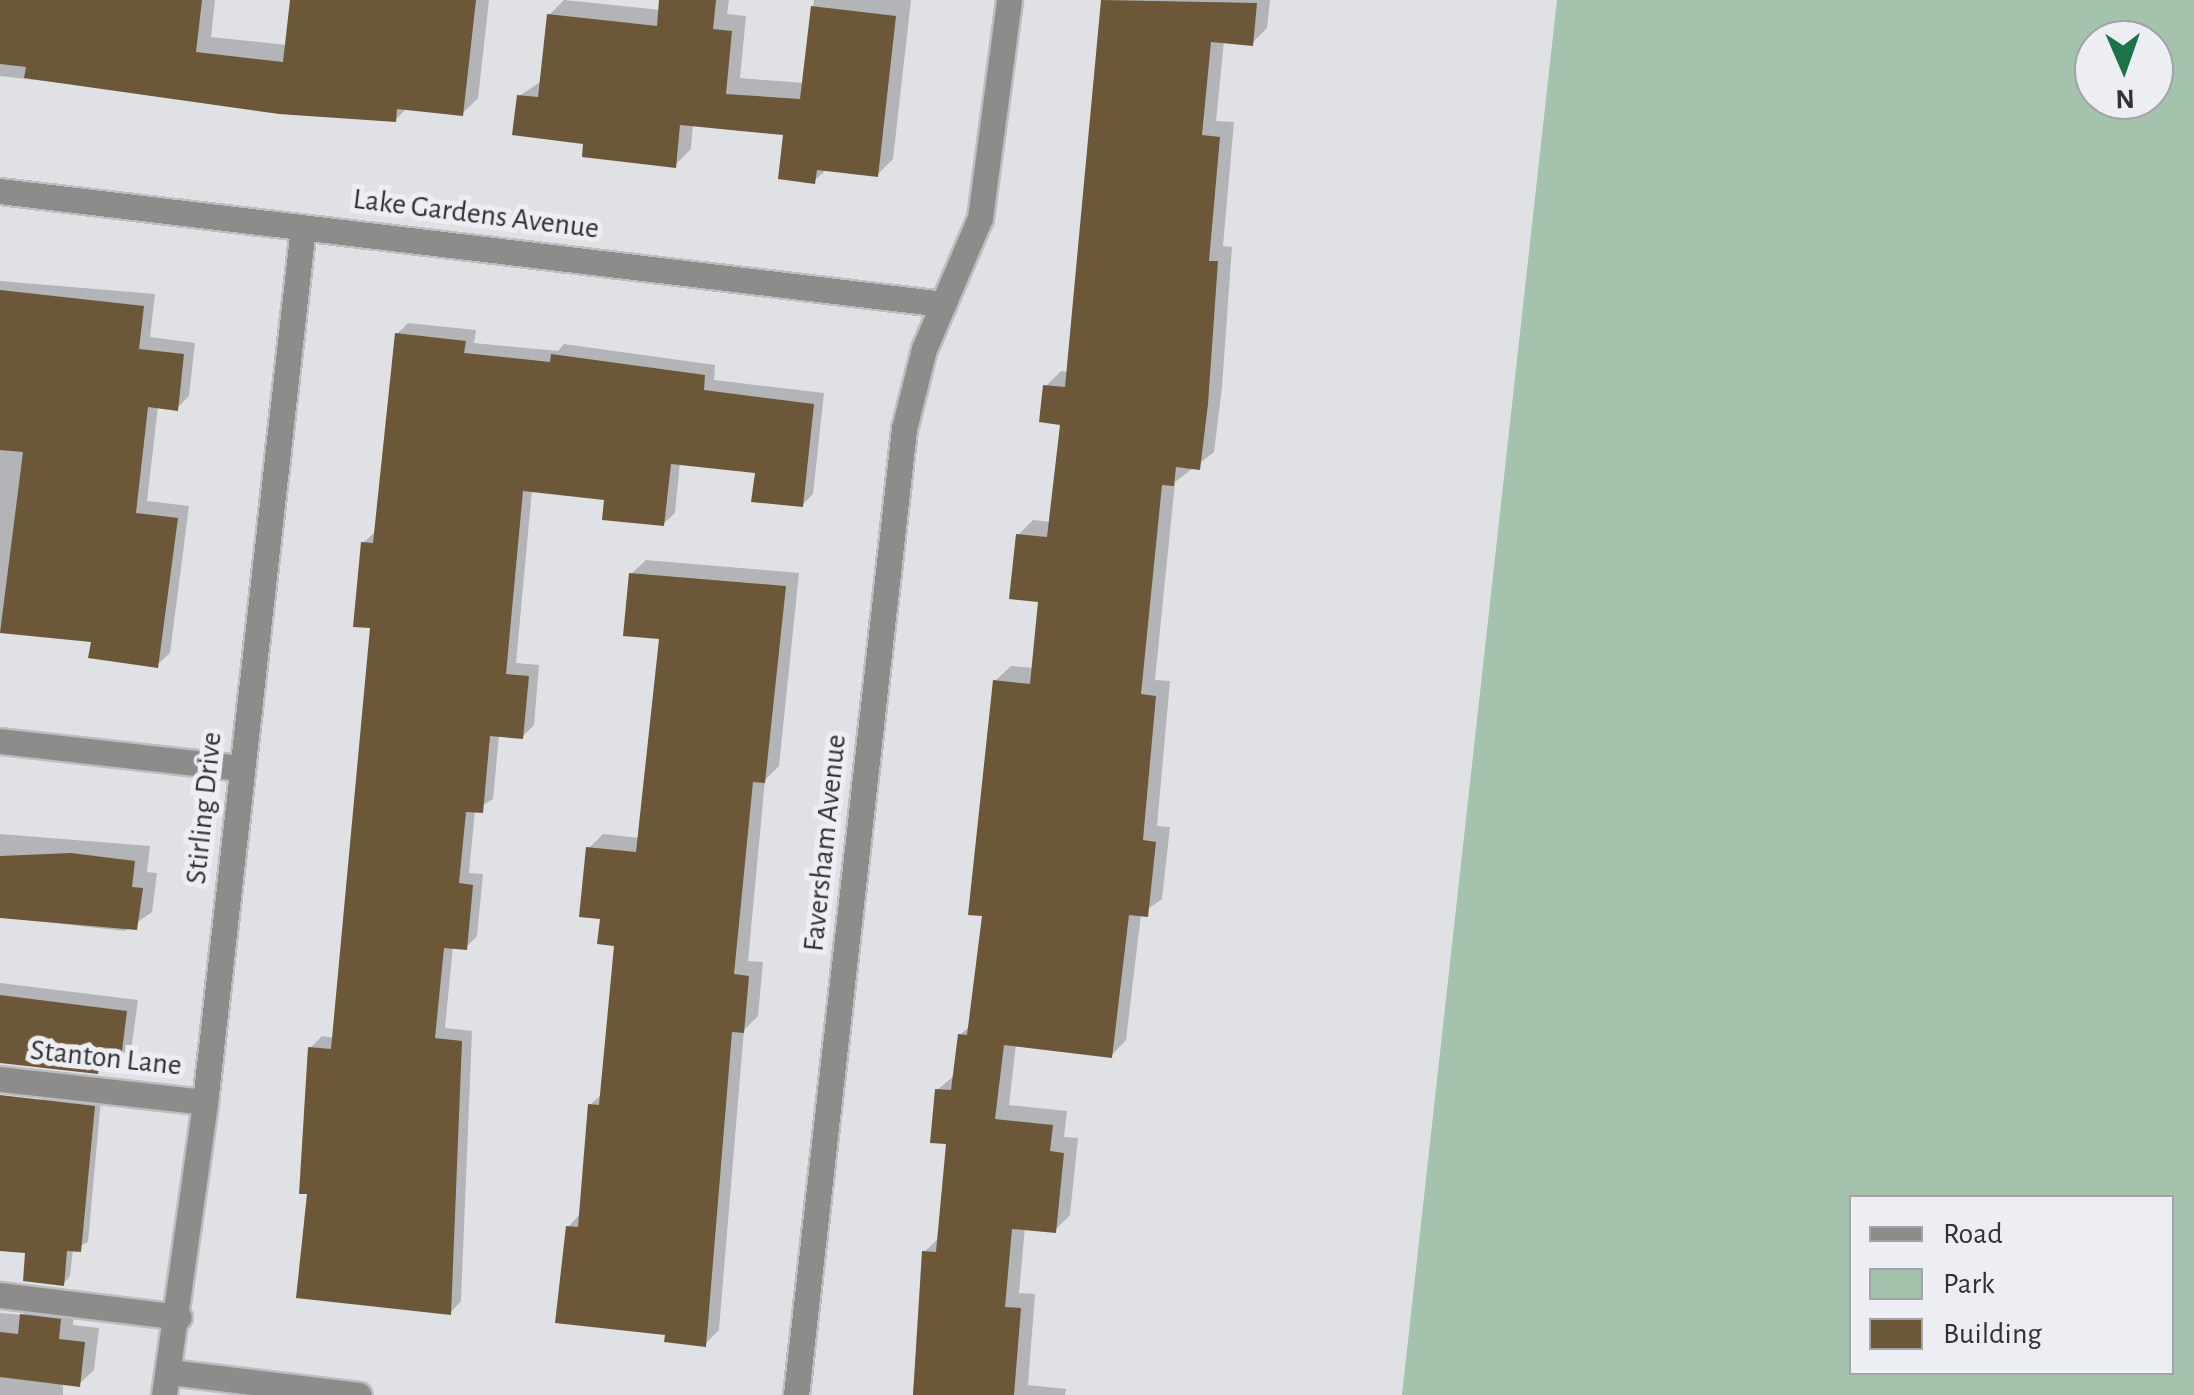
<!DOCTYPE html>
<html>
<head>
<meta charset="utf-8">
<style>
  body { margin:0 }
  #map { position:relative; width:2194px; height:1395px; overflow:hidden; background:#dfe1e5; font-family:"Alegreya Sans",sans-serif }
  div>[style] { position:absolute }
  .green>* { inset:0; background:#a3c3ac }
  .shadow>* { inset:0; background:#0003 }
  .building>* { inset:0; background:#6c5838 }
  .roads { filter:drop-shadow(2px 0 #bcbec2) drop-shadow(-2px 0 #bcbec2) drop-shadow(0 2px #bcbec2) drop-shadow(0 -2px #bcbec2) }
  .minor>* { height:25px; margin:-12.5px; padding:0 12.5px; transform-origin:12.5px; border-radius:12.5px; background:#8e8c8b }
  span { translate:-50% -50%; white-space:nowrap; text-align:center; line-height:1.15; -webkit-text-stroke:10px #edeef3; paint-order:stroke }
  .street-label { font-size:30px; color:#323234 }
  .legend { position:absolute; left:1849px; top:1195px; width:325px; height:180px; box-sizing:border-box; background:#edeef3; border:2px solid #a2a3a7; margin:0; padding:12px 18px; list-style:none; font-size:30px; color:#323234 }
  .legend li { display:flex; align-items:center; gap:20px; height:50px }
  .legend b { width:50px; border:2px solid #a2a3a7 }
  .north { position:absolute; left:2074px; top:20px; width:100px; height:100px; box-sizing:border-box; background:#edeef3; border:2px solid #a2a3a7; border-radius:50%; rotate:178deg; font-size:28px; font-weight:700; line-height:40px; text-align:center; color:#323234 }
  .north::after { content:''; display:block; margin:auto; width:35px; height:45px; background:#1c7448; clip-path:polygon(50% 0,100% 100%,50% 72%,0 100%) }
</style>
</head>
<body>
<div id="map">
  <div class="green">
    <i style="clip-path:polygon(evenodd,1557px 0,2194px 0,2194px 1395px,1402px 1395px,1557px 0,2094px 40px,2154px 40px,2154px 100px,2094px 100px,2094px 40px,1557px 0,1852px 1198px,2172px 1198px,2172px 1372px,1852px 1372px,1852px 1198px)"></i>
  </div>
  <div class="shadow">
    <i style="clip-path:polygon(0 0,215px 0,211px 37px,287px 45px,292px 0,489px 0,478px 98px,462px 114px,407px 108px,395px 120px,0 76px)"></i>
    <i style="clip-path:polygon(564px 0,661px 10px,662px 0,729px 0,727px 14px,746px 16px,740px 78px,804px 83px,814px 0,911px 0,893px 159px,877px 175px,827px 169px,814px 181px,786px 133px,693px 123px,691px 149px,675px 165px,586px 142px,519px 96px,542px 81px,549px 15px)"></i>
    <i style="clip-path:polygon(1105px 0,1270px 0,1267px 28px,1252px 43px,1224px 41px,1216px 121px,1234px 122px,1223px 246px,1232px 247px,1222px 387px,1214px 452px,1175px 482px,1155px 680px,1170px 681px,1157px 826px,1170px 827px,1162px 899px,1141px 914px,1126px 1040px,1111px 1056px,1016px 1044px,1009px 1105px,1067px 1111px,1064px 1137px,1078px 1138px,1070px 1215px,1055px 1230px,1025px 1227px,1019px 1293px,1035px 1294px,1028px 1385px,1066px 1389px,1065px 1395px,913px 1395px,924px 1252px,940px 1237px,949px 1142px,937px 1090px,955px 1075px,960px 1035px,971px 1025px,984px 914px,995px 681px,1011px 666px,1034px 668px,1041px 600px,1018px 535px,1033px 520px,1051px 522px,1063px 422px,1046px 386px,1061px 371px,1069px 372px)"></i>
    <i style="clip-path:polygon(0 281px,155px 294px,150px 337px,195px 343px,189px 396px,177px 408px,158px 406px,147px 501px,189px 506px,170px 653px,157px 665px,93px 640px,0 631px)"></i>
    <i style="clip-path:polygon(408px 323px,476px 330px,474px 343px,558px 351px,564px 344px,715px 365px,714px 380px,824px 393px,813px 494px,802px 505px,757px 471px,680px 462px,675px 513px,663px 524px,607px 497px,532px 490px,516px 663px,539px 665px,534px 725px,522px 737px,499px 735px,493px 799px,475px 810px,469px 873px,483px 874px,477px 936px,466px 947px,453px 946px,445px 1028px,472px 1031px,461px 1301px,450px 1313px,310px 1192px,310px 1048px,322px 1036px,335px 1038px,373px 626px,363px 543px,375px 532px,397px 334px)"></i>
    <i style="clip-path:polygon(646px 560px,799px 573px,779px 766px,765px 780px,748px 961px,763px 962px,758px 1016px,744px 1030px,719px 1330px,705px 1344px,668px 1333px,568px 1227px,581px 1213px,590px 1105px,603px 1093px,616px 944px,602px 917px,589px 848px,603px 834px,640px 838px,661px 637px,631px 574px)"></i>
    <i style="clip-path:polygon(0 834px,150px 846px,147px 872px,157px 873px,152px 912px,125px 931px,0 917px)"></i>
    <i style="clip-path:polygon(0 983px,138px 1000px,132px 1044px,121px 1056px,110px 1055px,97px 1071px,0 1041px)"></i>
    <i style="clip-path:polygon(59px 1094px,101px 1099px,88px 1242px,73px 1249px,70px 1276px,63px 1284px,28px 1251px,0 1248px,0 1113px)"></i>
    <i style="clip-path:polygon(37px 1300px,74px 1305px,73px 1325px,99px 1328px,94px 1370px,79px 1384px,63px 1382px,63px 1395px,0 1395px,0 1313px,22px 1315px)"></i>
  </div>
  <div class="building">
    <i style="clip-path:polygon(0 0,202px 0,196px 52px,283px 62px,290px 0,476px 0,463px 116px,397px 109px,396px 122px,279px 114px,24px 78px,26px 67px,0 64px)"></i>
    <i style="clip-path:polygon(659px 0,716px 0,713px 29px,732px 31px,726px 94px,800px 99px,811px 6px,896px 16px,878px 177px,817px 170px,815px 184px,778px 179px,783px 135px,680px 125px,676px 168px,582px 157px,583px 144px,512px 135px,517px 95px,538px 97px,547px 14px,657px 26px)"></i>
    <i style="clip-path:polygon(1101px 0,1257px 3px,1253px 46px,1211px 42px,1202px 135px,1220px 137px,1209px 261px,1218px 261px,1208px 404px,1200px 470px,1176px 467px,1174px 486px,1162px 485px,1141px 694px,1156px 696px,1143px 840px,1156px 842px,1148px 917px,1129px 915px,1112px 1058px,1004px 1045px,995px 1119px,1053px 1125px,1050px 1151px,1064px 1153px,1056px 1233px,1012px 1229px,1005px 1307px,1021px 1308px,1014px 1395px,913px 1395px,922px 1251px,936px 1252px,946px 1144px,930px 1143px,935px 1089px,951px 1090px,958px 1034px,967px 1035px,982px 916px,968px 915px,993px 680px,1030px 684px,1038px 602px,1009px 599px,1016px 534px,1047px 537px,1060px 425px,1039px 422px,1043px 385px,1065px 387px)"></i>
    <i style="clip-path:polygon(0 290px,144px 306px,139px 349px,184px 354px,178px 411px,148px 407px,136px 513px,178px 518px,158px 668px,88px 658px,91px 642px,0 633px,23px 452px,0 450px)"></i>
    <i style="clip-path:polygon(395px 333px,466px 341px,464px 353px,550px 362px,551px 354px,705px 375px,704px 390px,814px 404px,803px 507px,751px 502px,755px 473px,671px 464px,664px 526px,602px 520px,604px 500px,523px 491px,506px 674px,529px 676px,523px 739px,490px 736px,483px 813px,466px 812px,459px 883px,473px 885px,467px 950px,444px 948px,435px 1038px,462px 1041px,451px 1315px,296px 1298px,307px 1194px,299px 1194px,308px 1047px,331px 1049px,370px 628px,353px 627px,361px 542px,373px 543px)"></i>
    <i style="clip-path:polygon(629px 573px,786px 586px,765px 783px,753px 782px,734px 974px,749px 976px,744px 1033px,732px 1032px,706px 1347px,664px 1342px,665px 1335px,555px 1323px,566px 1226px,578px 1227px,588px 1104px,599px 1105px,614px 946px,597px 944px,600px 919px,579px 917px,586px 847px,636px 852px,659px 639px,623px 636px)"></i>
    <i style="clip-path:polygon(71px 853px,135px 861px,132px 887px,143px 888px,137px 930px,0 918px,0 856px)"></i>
    <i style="clip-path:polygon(0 995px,127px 1011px,121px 1059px,100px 1056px,98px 1074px,0 1063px)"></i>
    <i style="clip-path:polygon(0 1095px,95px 1106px,81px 1252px,67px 1251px,64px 1286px,23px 1281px,25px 1253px,0 1251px)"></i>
    <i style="clip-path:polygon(20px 1314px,61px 1319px,59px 1339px,85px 1342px,80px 1387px,0 1377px,0 1332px,18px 1334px)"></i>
  </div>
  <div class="roads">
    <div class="minor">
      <i style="left:0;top:191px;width:950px;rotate:6.83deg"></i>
      <i style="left:0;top:741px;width:243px;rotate:6.4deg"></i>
      <i style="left:0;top:1079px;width:206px;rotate:6.4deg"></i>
      <i style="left:0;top:1295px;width:180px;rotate:7deg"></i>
      <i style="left:170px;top:1372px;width:190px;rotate:6.9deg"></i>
      <i style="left:164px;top:1395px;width:296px;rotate:-82deg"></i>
      <i style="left:205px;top:1102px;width:880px;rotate:-83.61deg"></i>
      <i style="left:796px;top:1395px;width:972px;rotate:-83.62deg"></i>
      <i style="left:904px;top:429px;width:82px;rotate:-76deg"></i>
      <i style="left:924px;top:349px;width:142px;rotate:-66.9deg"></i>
      <i style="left:980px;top:218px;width:220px;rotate:-82.4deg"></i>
    </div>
  </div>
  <div class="street-label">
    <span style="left:476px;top:214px;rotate:7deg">Lake Gardens Avenue</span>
    <span style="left:204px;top:808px;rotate:-84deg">Stirling Drive</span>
    <span style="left:825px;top:843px;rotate:-84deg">Faversham Avenue</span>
    <span style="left:106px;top:1058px;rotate:6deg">Stanton Lane</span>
  </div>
  <ul class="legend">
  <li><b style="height:12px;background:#8e8c8b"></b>Road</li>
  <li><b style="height:28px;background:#a3c3ac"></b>Park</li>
  <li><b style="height:28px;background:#6c5838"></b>Building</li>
  </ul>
  <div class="north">N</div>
</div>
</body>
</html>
